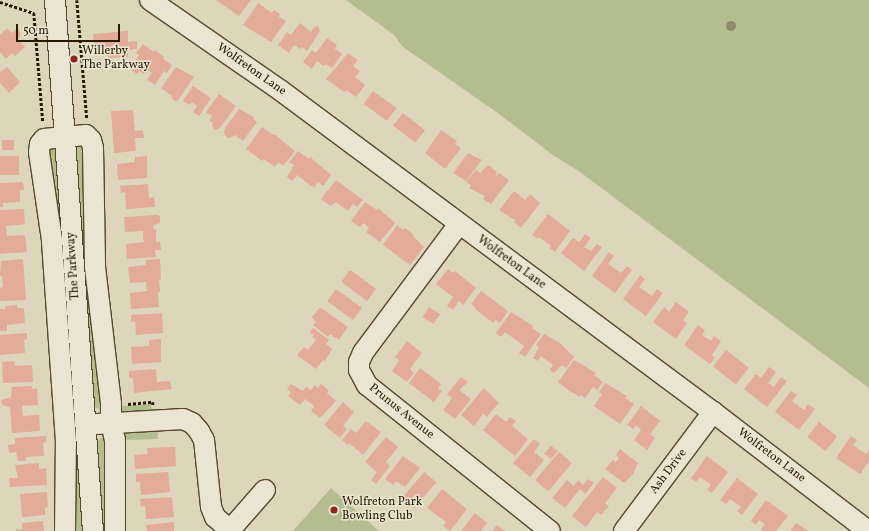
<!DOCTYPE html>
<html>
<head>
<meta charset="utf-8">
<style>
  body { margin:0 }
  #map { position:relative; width:869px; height:531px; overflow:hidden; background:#ded6ba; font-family:Vollkorn,serif }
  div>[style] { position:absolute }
  .green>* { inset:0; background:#b3bd8f }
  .building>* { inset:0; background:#e2ac99; transform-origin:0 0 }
  .path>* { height:2.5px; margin-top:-1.25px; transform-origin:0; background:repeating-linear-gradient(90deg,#281801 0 3px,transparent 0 5px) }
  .roads { filter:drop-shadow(1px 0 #56482f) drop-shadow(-1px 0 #56482f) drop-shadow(0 1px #56482f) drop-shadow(0 -1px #56482f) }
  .minor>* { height:20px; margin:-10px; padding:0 10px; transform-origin:10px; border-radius:10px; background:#eae4d2 }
  .trees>* { width:10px; height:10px; margin:-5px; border-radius:50%; background:#91896c }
  .dots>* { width:11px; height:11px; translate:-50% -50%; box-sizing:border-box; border:2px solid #eae4d2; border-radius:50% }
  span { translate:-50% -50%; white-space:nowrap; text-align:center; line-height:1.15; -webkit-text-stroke:3px #eae4d2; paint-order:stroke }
  .poi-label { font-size:12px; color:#281801 }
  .left { translate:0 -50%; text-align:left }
  .street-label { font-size:12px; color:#281801 }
  .scale { position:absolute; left:16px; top:24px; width:104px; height:18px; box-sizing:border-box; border:2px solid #281801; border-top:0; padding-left:5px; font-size:12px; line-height:14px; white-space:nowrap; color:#281801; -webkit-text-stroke:3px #eae4d2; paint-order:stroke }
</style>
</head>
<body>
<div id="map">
  <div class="green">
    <i style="clip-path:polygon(346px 0,869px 0,869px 388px,580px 172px,553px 155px,495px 111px,403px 47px,394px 35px)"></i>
    <i style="clip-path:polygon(85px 142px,104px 406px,101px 409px,96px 408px,93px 403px,77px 163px,76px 144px)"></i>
    <i style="clip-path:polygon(54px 144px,57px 149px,84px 531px,71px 531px,45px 145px)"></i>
    <i style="clip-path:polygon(151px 404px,152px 414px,122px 413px,122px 406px)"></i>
    <i style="clip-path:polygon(157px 424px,158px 439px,125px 440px,124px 430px)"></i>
    <i style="clip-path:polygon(101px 438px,106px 438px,109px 531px,103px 531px,96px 443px)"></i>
    <i style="clip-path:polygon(331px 488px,379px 531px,293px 531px)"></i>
  </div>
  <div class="building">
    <i style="clip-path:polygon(216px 0,251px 0,239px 16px)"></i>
    <i style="clip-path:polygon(258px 3px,272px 13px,274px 10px,280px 14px,279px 17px,286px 21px,271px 42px,243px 25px)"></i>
    <i style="clip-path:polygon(300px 23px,311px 32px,314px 27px,318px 26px,320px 31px,307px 51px,302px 47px,300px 49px,294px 45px,289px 53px,278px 45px,287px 32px,291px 35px)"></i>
    <i style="clip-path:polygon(7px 28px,12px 33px,15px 30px,18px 29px,20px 32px,20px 36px,18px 39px,25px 47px,15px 56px,12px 53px,6px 59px,0 52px,0 35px)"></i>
    <i style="clip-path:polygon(128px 31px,128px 42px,137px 41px,137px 49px,128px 50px,128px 57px,108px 58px,108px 50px,94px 49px,93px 34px)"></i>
    <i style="clip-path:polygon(327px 38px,337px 45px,335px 49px,342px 54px,332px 68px,326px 64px,324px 66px,317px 61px,312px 69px,303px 62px,312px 50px,316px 53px)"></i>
    <i style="clip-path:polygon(143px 44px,154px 52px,155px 50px,164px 57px,163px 59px,172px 65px,167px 73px,164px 71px,155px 85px,147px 80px,152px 73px,147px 70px,144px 74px,139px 71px,137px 74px,130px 69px,139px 55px,136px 53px)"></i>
    <i style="clip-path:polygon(348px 53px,358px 60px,353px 66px,360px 71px,355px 77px,365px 85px,356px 97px,346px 90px,344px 92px,326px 79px)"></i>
    <i style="clip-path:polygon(7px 67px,20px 82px,9px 93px,0 83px,0 72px)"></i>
    <i style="clip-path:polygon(176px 67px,194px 77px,178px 100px,175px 101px,171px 97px,172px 96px,161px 88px)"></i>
    <i style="clip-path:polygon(193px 86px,211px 98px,199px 116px,193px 112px,197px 106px,192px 102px,190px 105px,183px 101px)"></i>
    <i style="left:373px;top:91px;width:29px;height:16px;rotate:36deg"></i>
    <i style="clip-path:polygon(219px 94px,236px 106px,220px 128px,215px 130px,212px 126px,213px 123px,209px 120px,212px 116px,206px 112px)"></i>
    <i style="clip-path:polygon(239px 109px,254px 117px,253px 119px,257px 122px,243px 141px,235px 135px,230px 138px,227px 138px,224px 133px,225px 128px)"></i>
    <i style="clip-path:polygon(133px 110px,135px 131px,143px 130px,144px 138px,135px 138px,136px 151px,114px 153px,111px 111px)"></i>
    <i style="left:403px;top:113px;width:28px;height:16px;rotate:38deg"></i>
    <i style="clip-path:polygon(262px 127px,273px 135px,274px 134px,295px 151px,283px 166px,278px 162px,275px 167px,264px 159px,262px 161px,246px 149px)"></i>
    <i style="clip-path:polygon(441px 130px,457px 141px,455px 144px,461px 148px,445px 169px,425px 153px)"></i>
    <i style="left:2px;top:140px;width:12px;height:10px"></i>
    <i style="clip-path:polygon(298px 151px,309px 159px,310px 157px,331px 175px,323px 186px,318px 182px,314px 188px,297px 175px,292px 181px,287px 177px,294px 165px,289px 162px)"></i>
    <i style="clip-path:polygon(468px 153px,482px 160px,466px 181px,453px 173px)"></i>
    <i style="left:19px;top:156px;width:19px;height:19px;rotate:90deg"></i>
    <i style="clip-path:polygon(147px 156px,147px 178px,118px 180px,117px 164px,135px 162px,135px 157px)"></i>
    <i style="clip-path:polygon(488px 165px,497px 172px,495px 177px,499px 173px,509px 180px,491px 204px,483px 199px,485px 196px,469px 188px,471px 185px,466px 182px,476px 170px,480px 173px)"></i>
    <i style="clip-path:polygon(336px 180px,363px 200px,357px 207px,353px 204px,348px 211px,336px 202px,330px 206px,321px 199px)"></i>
    <i style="clip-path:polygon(23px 182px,24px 190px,20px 190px,20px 202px,3px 203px,3px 207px,0 207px,0 183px)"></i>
    <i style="clip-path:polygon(148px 184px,149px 198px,154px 197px,155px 207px,126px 209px,125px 192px,121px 193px,120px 186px)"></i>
    <i style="clip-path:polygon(514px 191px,525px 200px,530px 194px,540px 203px,521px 228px,514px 222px,515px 220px,499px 210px)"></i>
    <i style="clip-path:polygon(365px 202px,377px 210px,378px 208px,395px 223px,380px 242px,366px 232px,369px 228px,364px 223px,360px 227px,351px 221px)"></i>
    <i style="clip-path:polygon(24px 209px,25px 224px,6px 226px,7px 236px,25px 235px,27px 252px,0 254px,0 210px)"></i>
    <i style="clip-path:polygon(548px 214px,570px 231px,555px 252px,549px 248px,551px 246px,539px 237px,538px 239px,532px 235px)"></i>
    <i style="clip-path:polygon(157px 215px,160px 216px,160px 223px,153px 225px,154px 230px,156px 229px,156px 242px,160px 241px,161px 250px,155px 250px,156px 257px,127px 259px,126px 244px,144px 242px,143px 238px,143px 231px,125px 232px,124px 217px)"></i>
    <i style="clip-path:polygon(397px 225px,403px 230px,405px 228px,414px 235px,413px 236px,424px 247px,410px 265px,383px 245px)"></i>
    <i style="clip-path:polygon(585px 234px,591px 238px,584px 247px,591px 251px,597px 244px,602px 247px,584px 271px,561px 253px,573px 238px,579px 242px)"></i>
    <i style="clip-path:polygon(609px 252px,614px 256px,608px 264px,621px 273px,627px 266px,632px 270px,615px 293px,592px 276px)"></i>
    <i style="clip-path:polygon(23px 259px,26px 300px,0 301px,0 288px,3px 287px,2px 276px,0 276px,1px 261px)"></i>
    <i style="clip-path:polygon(160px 259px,161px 280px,159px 280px,160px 292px,158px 292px,159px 307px,131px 309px,130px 293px,147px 291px,146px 282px,130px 283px,128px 267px,146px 265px,146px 260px)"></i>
    <i style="clip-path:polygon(448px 269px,453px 273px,455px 271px,476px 288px,463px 305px,459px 301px,453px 310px,447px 306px,453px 297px,436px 284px)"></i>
    <i style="clip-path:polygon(349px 271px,352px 271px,376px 289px,367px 301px,343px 283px,342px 281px)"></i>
    <i style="clip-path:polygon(640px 275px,645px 279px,639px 287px,652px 296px,657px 289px,663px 293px,646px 316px,623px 299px)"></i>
    <i style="left:336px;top:289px;width:32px;height:15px;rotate:36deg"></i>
    <i style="clip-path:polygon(481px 291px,508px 311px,500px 323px,496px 320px,493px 323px,475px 309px,476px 308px,471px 304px)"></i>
    <i style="clip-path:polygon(676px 302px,689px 312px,683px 320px,687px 323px,676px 339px,653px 322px,664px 307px,669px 312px)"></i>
    <i style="clip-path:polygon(17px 305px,17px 308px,24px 308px,25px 323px,7px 325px,7px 331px,0 331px,0 309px,5px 309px,5px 306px)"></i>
    <i style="left:429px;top:307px;width:13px;height:12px;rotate:32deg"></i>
    <i style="clip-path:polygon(319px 308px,321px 308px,348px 327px,339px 340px,330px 334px,328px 337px,313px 325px,316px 322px,312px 317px)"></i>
    <i style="clip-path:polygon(511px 312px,533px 326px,532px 328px,541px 334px,525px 357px,519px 353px,524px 346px,505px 332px,501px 337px,496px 333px)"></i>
    <i style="clip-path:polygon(162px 313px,163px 333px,136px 335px,135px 321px,131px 322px,131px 315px)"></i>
    <i style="clip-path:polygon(698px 325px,705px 330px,702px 335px,711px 341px,714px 336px,721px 341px,712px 355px,715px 358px,710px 364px,684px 345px)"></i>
    <i style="clip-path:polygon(313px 328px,329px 340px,326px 344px,332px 349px,325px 361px,323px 360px,316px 369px,297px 355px,304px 347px,308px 350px,316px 340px,312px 337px,314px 335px,310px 332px)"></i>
    <i style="clip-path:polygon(27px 333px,27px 339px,24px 340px,25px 353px,0 355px,0 335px)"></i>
    <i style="clip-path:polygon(544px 334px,560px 343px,574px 357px,566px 368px,562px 365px,554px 373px,550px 370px,553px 365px,541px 356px,538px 361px,533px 358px,539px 347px,536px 345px)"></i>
    <i style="clip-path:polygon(161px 339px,161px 362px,132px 364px,131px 347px,149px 346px,149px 340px)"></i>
    <i style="clip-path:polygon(407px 341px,422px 353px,410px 369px,414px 373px,407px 382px,392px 371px,399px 360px,395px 357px)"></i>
    <i style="left:726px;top:350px;width:29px;height:21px;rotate:38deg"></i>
    <i style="clip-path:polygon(574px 360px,596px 373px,594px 375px,603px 382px,597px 390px,593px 387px,585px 398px,580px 395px,579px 397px,573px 392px,572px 393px,558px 382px)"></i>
    <i style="clip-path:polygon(14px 361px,15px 366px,32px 365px,33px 382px,3px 383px,2px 362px)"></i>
    <i style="clip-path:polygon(769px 367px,776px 372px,768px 383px,774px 387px,781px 377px,787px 381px,767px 407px,744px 389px,756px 374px,761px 378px)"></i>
    <i style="clip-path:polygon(420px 368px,441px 384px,438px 388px,442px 391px,434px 402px,409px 383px)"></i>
    <i style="clip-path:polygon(156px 369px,157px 382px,170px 381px,172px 389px,134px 393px,133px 378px,129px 378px,129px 371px)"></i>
    <i style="clip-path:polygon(461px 377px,468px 382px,459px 390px,471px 399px,455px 419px,443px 410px,452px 398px,447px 394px)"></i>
    <i style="clip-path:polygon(605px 383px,627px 396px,625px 398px,634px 404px,620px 424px,594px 406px,602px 394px,599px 392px)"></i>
    <i style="clip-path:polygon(291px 384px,303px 391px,306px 387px,311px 390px,315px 385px,318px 388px,321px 384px,329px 391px,327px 393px,336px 401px,320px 418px,311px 411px,314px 406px,305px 399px,300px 405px,288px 396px,291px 393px,287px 389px)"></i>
    <i style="clip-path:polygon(32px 386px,32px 389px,37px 388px,38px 405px,22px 406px,23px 416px,39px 415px,40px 431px,12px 433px,10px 407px,2px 405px,1px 400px,11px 397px,12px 387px)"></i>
    <i style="clip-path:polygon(484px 388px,499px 403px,487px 417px,483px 414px,474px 426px,461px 415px)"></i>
    <i style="clip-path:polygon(791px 391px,797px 395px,792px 401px,804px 410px,808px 404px,815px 409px,799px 430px,775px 412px)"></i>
    <i style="clip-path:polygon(343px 402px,354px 412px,343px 426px,347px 429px,340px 438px,324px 425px)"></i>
    <i style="clip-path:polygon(641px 406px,660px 421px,650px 434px,655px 438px,647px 450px,634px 440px,641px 430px,636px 425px,633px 429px,627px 425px)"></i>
    <i style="clip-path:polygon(496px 414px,506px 422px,510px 417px,516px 421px,512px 426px,528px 439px,515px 456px,483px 430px)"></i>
    <i style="clip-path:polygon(366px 421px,381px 432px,363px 455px,349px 443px,348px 445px,342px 440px,351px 429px,356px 433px)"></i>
    <i style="left:819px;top:422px;width:23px;height:19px;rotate:38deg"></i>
    <i style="clip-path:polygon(46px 436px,46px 442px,43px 443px,44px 456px,26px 457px,26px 461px,18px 461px,16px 452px,9px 453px,8px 445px,15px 444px,15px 438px)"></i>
    <i style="clip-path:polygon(851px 436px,857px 440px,853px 445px,866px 454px,869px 450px,869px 461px,860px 474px,836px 458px)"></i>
    <i style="clip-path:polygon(386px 437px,398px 447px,386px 462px,390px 466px,376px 484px,371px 480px,377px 472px,365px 462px)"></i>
    <i style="clip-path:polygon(534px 439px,540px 444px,534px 452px,544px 460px,530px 477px,513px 463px)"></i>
    <i style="clip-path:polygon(551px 446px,558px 451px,551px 459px,544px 454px)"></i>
    <i style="clip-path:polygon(175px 447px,176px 466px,135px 469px,134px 455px,148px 454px,147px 448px)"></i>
    <i style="clip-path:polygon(620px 449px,638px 463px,633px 474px,624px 483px,605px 469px,613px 460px,616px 462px,619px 458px,616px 455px)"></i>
    <i style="left:559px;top:452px;width:17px;height:37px;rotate:40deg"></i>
    <i style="clip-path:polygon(403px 456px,420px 468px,405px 487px,396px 481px,393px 485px,385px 479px)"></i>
    <i style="clip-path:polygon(707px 456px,728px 472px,712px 493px,707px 490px,711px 485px,700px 477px,696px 482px,691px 478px)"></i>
    <i style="clip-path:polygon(39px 463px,39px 469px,46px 468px,47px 485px,10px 487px,9px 478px,18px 478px,15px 465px)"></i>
    <i style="clip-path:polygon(168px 472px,170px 492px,141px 495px,140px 482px,136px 482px,136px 474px)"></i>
    <i style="left:424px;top:472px;width:16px;height:34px;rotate:40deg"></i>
    <i style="clip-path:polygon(603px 477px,617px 488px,605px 503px,609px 506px,601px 515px,597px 512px,586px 527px,572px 516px)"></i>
    <i style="clip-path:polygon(737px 478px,758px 494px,742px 515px,737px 511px,741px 507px,730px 499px,726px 504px,720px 500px)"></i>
    <i style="clip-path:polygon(588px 479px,594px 483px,585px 494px,580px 489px,565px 508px,552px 498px,567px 480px,574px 486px,578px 480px,583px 485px)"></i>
    <i style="clip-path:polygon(442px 489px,467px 509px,450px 531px,443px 526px,446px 522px,427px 508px)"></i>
    <i style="clip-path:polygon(47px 492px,48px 507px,45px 508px,45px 515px,22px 517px,20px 494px)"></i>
    <i style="clip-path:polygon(172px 497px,174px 517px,146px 519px,145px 506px,141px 507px,140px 499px)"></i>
    <i style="clip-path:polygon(766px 500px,788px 516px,776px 531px,763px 531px,761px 529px,765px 524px,759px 520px,756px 525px,751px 521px)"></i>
    <i style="clip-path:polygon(475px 513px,487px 523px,481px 531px,461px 531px)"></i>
    <i style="clip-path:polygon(43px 521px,44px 531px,16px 531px,16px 529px,22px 529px,22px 523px)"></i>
    <i style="clip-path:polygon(174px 522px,174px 531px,147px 531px,146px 525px)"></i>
    <i style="clip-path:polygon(796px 523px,808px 531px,790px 531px)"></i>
    <i style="clip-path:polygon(497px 525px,505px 531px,492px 531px)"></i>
  </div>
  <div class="path">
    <i style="left:77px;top:0;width:119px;rotate:85.2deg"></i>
    <i style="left:0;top:2px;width:36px;rotate:18deg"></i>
    <i style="left:34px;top:13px;width:110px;rotate:85.3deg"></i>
    <i style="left:128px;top:404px;width:25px;rotate:-5deg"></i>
    <i style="left:153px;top:402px;width:3px;rotate:90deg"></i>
  </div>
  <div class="roads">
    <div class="minor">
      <i style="left:55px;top:0;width:532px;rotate:85.91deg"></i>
      <i style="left:150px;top:0;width:158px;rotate:34.7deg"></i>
      <i style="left:280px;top:90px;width:540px;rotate:36.64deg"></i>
      <i style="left:713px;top:412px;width:195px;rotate:37.5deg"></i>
      <i style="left:459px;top:224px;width:161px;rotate:126.7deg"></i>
      <i style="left:363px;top:353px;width:10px;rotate:114deg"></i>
      <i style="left:359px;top:362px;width:8px;rotate:90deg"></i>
      <i style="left:359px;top:370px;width:17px;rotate:62deg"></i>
      <i style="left:367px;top:385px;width:234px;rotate:38.6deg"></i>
      <i style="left:97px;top:424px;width:86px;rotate:-3.3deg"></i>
      <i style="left:183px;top:419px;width:10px;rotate:24deg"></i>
      <i style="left:192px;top:423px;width:11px;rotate:49deg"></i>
      <i style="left:199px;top:431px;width:10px;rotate:61deg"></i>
      <i style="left:204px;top:440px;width:67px;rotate:84deg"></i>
      <i style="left:211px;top:507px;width:11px;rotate:68deg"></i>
      <i style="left:215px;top:517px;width:20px;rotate:41deg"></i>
      <i style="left:230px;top:530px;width:53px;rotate:-48.8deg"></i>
      <i style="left:65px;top:531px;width:89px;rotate:-89.4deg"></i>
      <i style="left:66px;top:442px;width:202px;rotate:-94deg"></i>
      <i style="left:52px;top:240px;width:89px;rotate:-98.4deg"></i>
      <i style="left:39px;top:152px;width:8px;rotate:-83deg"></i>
      <i style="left:40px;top:144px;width:6px;rotate:-51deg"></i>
      <i style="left:44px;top:139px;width:42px;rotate:-5.4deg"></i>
      <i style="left:86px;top:135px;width:7px;rotate:45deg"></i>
      <i style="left:91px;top:140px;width:8px;rotate:76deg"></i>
      <i style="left:93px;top:148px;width:119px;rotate:89deg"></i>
      <i style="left:95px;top:267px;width:138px;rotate:83.3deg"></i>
      <i style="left:111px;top:404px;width:19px;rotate:90deg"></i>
      <i style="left:111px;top:423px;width:17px;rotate:77deg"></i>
      <i style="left:115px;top:440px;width:91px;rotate:90deg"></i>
      <i style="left:624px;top:531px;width:149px;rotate:-53.2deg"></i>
    </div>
  </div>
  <div class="trees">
    <i style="left:731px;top:26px"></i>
  </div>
  <div class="dots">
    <i style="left:74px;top:59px;background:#8f2418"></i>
    <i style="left:334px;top:510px;background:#8f2418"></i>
  </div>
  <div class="poi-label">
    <span class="left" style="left:82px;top:59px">Willerby<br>The Parkway</span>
    <span class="left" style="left:342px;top:510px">Wolfreton Park<br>Bowling Club</span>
  </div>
  <div class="street-label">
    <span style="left:251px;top:70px;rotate:35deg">Wolfreton Lane</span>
    <span style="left:511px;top:263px;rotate:36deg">Wolfreton Lane</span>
    <span style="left:74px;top:266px;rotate:-94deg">The Parkway</span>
    <span style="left:401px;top:412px;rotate:39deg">Prunus Avenue</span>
    <span style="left:771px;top:456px;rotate:37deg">Wolfreton Lane</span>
    <span style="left:669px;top:472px;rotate:-53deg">Ash Drive</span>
  </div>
  <div class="scale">50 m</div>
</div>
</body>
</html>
